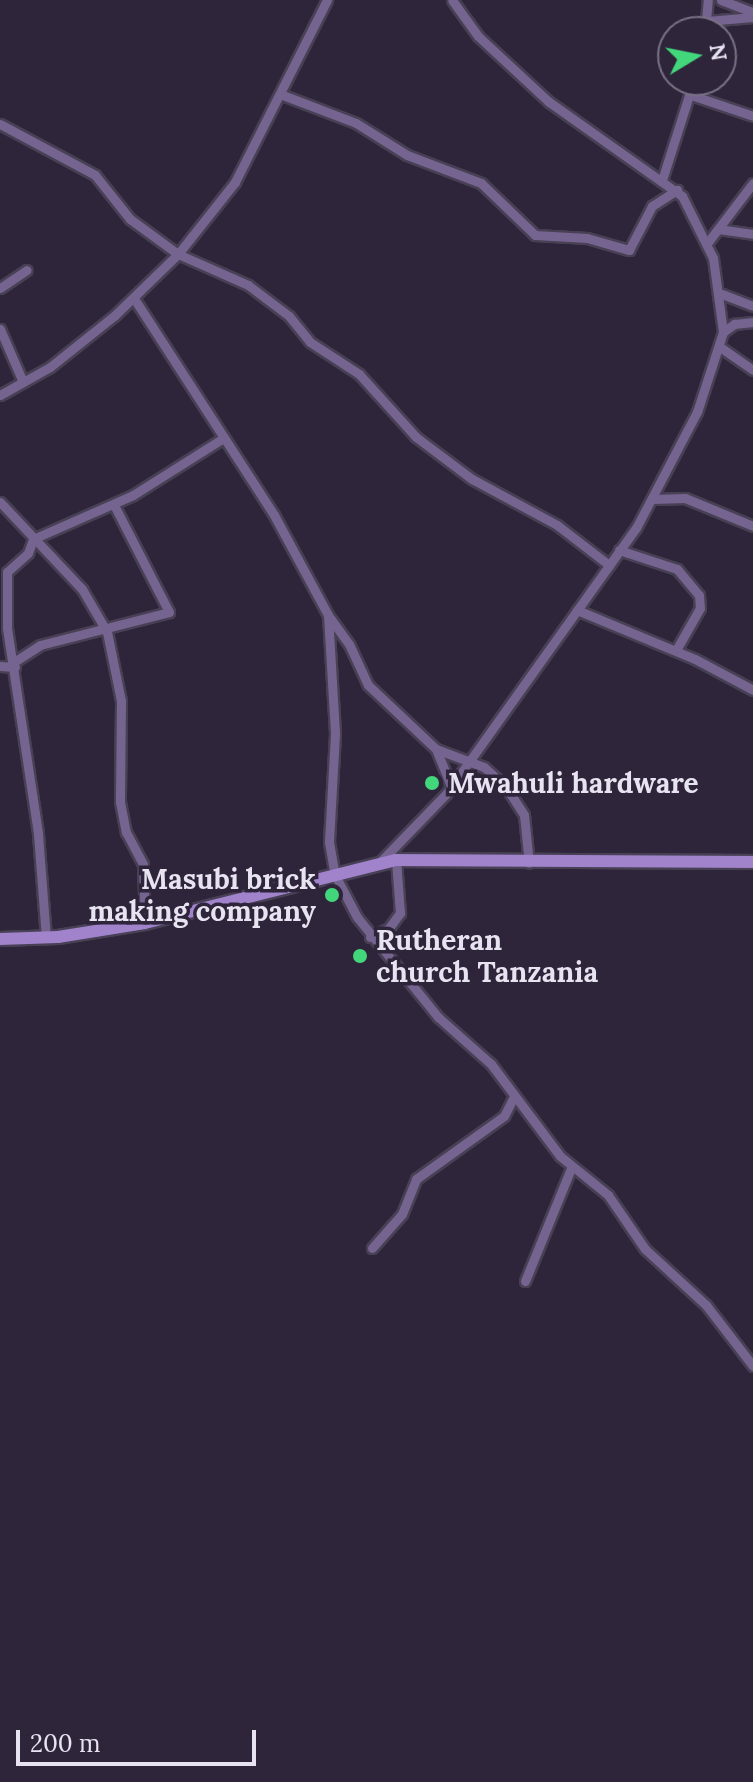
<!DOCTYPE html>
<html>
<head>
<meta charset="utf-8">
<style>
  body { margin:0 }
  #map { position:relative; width:753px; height:1782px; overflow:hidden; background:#2e253b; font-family:Lora,serif }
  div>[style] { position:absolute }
  .roads { filter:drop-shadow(2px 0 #484054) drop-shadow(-2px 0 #484054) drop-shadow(0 2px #484054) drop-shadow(0 -2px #484054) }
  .street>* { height:9px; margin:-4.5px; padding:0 4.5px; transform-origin:4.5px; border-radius:4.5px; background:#756490 }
  .secondary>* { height:12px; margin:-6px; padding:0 6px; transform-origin:6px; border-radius:6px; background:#a083cb }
  .dots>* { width:22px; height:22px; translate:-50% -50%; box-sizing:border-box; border:4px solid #2e253b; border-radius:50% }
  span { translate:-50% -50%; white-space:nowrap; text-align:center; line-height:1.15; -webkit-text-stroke:7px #2e253b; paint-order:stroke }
  .poi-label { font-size:28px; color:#e8e3f1; font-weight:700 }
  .left { translate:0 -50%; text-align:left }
  .right { translate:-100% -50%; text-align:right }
  .north { position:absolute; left:657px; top:16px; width:80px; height:80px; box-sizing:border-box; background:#2e253b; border:2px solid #787184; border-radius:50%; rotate:80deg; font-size:22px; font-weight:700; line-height:32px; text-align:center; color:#e8e3f1 }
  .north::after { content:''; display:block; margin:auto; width:28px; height:36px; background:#42d77b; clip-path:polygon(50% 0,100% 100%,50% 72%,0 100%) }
  .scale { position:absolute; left:16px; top:1730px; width:240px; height:36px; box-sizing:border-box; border:4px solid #e8e3f1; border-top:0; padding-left:10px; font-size:24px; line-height:28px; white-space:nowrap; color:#e8e3f1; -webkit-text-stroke:6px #2e253b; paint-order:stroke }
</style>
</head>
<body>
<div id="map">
  <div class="roads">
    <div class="street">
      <i style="left:721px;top:0;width:34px;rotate:21deg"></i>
      <i style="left:707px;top:21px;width:46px;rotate:-5deg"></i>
      <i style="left:705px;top:32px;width:32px;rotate:-85deg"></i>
      <i style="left:280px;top:94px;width:81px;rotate:20.9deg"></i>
      <i style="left:356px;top:123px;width:60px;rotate:32.1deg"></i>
      <i style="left:407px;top:155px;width:79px;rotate:20.7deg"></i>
      <i style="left:481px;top:183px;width:75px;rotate:43.9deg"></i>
      <i style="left:535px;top:235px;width:52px;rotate:3.3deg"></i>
      <i style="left:587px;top:238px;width:44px;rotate:15.9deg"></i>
      <i style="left:629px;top:250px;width:50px;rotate:-62.4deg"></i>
      <i style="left:652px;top:206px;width:30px;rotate:-33deg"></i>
      <i style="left:691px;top:95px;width:65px;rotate:18.7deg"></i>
      <i style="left:0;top:124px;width:108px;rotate:28.2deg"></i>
      <i style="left:95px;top:175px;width:56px;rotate:51.5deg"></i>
      <i style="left:130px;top:219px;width:59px;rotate:36.1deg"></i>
      <i style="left:178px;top:254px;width:77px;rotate:23.9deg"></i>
      <i style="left:248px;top:285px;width:51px;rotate:37.1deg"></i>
      <i style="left:289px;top:316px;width:33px;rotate:51deg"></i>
      <i style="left:310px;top:342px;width:59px;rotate:33.1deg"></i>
      <i style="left:359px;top:374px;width:85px;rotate:47.9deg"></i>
      <i style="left:416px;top:437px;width:70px;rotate:36.9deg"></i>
      <i style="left:472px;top:479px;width:97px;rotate:28.4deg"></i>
      <i style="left:557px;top:525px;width:66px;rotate:37.6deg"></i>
      <i style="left:662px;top:180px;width:105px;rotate:-72.3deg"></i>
      <i style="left:718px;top:229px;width:35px;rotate:8deg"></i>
      <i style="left:708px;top:242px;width:74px;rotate:-52.7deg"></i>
      <i style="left:0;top:288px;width:32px;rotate:-34deg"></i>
      <i style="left:722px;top:294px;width:33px;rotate:21deg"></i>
      <i style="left:135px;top:300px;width:256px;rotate:57.1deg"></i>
      <i style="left:274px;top:515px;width:114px;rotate:61.6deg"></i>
      <i style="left:328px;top:615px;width:119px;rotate:86.6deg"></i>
      <i style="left:335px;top:734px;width:108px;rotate:93.2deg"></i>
      <i style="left:329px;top:842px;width:34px;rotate:80deg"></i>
      <i style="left:335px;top:875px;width:47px;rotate:62.4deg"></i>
      <i style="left:357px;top:917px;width:129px;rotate:51deg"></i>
      <i style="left:438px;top:1017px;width:71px;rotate:41.6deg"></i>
      <i style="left:491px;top:1064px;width:115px;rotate:53.1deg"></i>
      <i style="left:560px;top:1156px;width:62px;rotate:39.1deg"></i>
      <i style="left:608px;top:1195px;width:65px;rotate:55.6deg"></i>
      <i style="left:645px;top:1249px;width:83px;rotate:42.6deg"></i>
      <i style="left:706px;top:1305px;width:77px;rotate:52.4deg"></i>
      <i style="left:0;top:329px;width:58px;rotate:66.5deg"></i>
      <i style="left:723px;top:332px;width:14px;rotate:-36deg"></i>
      <i style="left:734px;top:324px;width:19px;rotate:-6deg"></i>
      <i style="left:720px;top:347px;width:40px;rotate:34.9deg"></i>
      <i style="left:0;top:395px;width:57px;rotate:-29.2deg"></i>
      <i style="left:50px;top:367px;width:82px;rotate:-38.6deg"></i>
      <i style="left:114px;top:316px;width:89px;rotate:-44.1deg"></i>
      <i style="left:178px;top:254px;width:92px;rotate:-51.6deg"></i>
      <i style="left:235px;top:182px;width:204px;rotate:-63.2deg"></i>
      <i style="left:653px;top:499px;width:32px;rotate:-2deg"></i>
      <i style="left:685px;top:498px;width:74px;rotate:22.4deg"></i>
      <i style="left:0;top:502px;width:120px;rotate:46.7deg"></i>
      <i style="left:82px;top:589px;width:50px;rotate:59.8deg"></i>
      <i style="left:107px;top:632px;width:70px;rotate:78.5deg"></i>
      <i style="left:121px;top:701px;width:101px;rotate:90.6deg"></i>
      <i style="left:120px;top:802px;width:31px;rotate:79deg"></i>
      <i style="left:126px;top:832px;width:36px;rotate:62deg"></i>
      <i style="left:143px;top:864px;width:59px;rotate:88.1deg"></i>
      <i style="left:619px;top:550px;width:61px;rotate:18.1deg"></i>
      <i style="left:677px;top:569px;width:34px;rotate:50deg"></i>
      <i style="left:699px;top:595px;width:13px;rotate:86deg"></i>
      <i style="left:700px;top:608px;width:48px;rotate:119.7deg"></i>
      <i style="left:577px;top:610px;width:128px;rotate:22.6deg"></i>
      <i style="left:695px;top:659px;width:66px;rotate:28.1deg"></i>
      <i style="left:330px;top:618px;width:32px;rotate:54deg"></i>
      <i style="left:349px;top:644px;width:45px;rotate:65.1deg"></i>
      <i style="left:368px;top:685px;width:93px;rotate:43.3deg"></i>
      <i style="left:436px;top:749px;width:40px;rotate:68deg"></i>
      <i style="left:14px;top:662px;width:31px;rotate:-33deg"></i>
      <i style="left:40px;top:645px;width:133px;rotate:-14.3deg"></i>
      <i style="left:169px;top:612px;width:120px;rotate:-117.2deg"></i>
      <i style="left:0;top:666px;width:15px;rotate:4deg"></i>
      <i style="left:436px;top:749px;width:51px;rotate:20.6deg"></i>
      <i style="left:484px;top:767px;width:30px;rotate:42deg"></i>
      <i style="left:506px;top:787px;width:33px;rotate:57deg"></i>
      <i style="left:524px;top:815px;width:48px;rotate:84.1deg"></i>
      <i style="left:381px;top:861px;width:93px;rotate:-45.9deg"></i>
      <i style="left:446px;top:794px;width:327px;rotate:-54.5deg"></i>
      <i style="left:636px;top:528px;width:131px;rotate:-62.3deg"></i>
      <i style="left:697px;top:412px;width:84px;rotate:-72deg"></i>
      <i style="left:723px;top:332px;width:75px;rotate:-97.7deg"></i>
      <i style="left:713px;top:258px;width:69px;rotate:-116.6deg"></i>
      <i style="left:682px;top:196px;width:163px;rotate:-144.7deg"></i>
      <i style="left:549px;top:102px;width:97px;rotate:-137.1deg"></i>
      <i style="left:478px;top:36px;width:44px;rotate:-125.8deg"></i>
      <i style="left:370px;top:937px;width:21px;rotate:-25deg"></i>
      <i style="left:389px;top:928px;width:19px;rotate:-54deg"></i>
      <i style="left:400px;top:913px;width:53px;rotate:-94.3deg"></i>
      <i style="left:46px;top:938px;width:105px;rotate:-94.4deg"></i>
      <i style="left:38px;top:833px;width:207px;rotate:-98.6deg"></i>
      <i style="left:7px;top:628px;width:56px;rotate:-90deg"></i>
      <i style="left:7px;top:572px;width:28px;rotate:-42deg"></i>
      <i style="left:28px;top:553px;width:15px;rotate:-70deg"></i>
      <i style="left:33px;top:539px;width:109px;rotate:-23.7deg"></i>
      <i style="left:133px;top:495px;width:105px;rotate:-32.2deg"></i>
      <i style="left:372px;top:1248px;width:45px;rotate:-48.6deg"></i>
      <i style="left:402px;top:1214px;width:38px;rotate:-68deg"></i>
      <i style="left:416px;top:1179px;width:108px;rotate:-35.6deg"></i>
      <i style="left:504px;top:1116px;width:20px;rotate:-63deg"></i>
      <i style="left:525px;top:1281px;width:124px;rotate:-67.8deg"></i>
    </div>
    <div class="secondary">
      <i style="left:0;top:939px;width:58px;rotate:-2deg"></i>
      <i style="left:58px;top:937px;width:88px;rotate:-9.1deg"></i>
      <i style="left:145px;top:923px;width:259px;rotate:-14.1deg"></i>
      <i style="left:396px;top:860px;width:357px;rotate:0.3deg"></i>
    </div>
  </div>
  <div class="dots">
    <i style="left:432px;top:783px;background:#42d77b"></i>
    <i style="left:332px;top:895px;background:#42d77b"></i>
    <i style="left:360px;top:956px;background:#42d77b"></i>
  </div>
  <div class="poi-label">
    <span class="left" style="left:448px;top:783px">Mwahuli hardware</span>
    <span class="right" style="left:316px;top:895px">Masubi brick<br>making company</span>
    <span class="left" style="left:376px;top:956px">Rutheran<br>church Tanzania</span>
  </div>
  <div class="north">N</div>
  <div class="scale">200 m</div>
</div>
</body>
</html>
